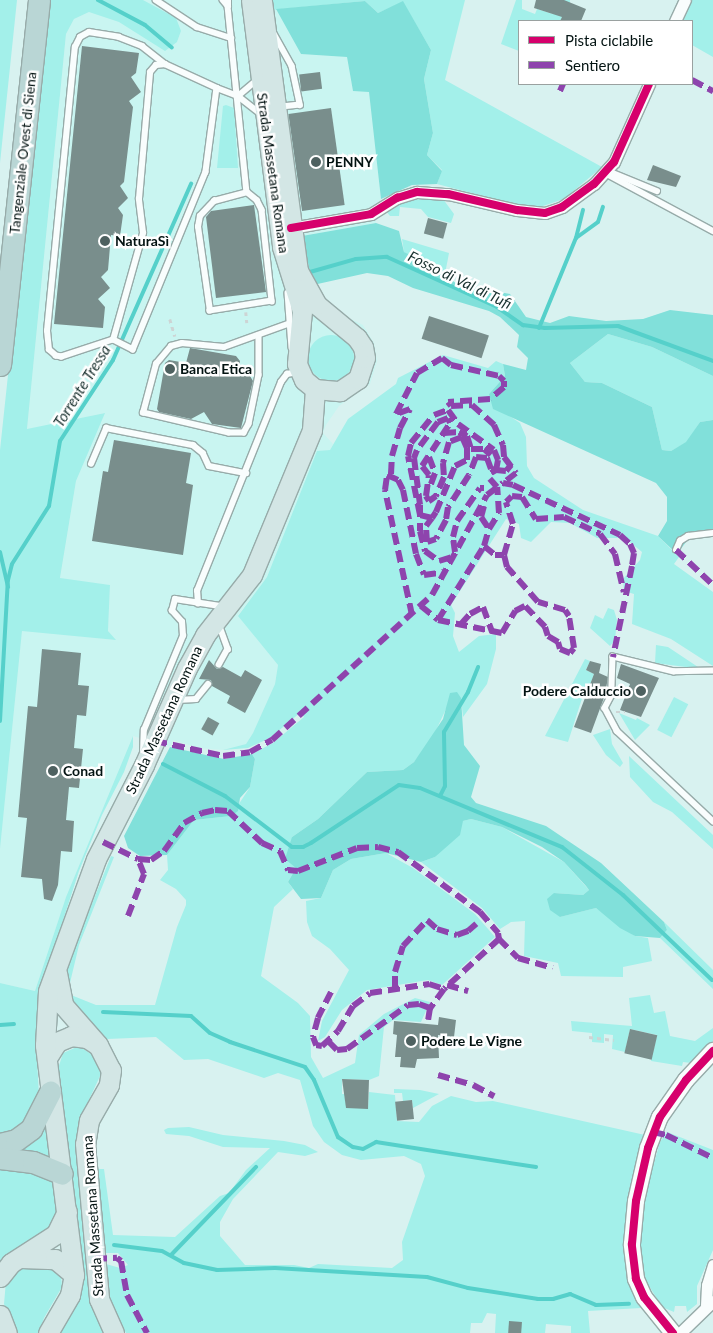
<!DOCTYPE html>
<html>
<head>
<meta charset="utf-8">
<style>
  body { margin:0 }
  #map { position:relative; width:713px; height:1333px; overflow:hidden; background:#d8f2f0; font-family:Lato,sans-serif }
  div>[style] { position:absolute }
  .built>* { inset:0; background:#c9f5f1 }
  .green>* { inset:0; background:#a3f0ea; transform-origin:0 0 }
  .round { border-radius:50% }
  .forest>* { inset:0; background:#81e0da }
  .stream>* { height:4px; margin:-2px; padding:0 2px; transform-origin:2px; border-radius:2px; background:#55d0ca }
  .building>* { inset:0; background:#798e8c; transform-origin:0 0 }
  .path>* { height:2.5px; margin-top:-1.25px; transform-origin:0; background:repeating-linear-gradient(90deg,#cdd4d4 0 4px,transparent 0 8px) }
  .roads { filter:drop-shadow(1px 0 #97aba9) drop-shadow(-1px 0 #97aba9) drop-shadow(0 1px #97aba9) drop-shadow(0 -1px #97aba9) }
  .lane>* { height:5.5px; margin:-2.75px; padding:0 2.75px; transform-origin:2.75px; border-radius:2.75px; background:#f9fdfd }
  .street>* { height:11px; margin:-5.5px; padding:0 5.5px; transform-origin:5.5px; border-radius:5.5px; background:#f9fdfd }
  .secondary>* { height:16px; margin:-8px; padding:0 8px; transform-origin:8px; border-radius:8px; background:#f9fdfd }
  .primary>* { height:19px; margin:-9.5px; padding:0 9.5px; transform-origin:9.5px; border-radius:9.5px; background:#d3e6e5 }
  .highway>* { height:21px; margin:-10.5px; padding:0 10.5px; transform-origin:10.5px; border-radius:10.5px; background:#b9d6d5 }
  .quiet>* { height:6px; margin-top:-3px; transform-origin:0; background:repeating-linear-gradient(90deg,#8e44ad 0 12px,transparent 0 18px) }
  .cycleway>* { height:8px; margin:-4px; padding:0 4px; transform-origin:4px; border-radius:4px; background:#d6006c }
  .dots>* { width:14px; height:14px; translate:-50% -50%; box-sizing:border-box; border:2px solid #fff; border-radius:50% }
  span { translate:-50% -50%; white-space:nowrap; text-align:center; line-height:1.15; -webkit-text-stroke:5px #fff; paint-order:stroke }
  .street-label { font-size:14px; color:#031312 }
  .poi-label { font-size:14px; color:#031312; font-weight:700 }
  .left { translate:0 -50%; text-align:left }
  .right { translate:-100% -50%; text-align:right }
  .water-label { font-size:15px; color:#18302e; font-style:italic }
  .legend { position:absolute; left:518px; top:20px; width:175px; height:65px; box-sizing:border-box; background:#fff; border:1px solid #9aa1a0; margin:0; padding:6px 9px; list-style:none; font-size:15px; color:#031312 }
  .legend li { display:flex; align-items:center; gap:10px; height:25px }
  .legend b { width:25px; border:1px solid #9aa1a0 }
</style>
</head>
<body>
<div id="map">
  <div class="built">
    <i style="clip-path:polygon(143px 0,270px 0,271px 9px,276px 9px,301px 54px,347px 57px,353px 91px,369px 91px,381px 199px,374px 210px,376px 223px,302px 236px,307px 267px,322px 299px,338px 313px,363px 325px,374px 343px,377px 361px,370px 384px,339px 406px,326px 425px,323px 433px,333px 444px,330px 450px,317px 452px,267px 577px,238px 615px,278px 665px,275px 684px,253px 733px,246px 744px,223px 750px,199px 748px,173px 740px,170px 747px,133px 736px,66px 897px,35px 991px,0 983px,0 849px,22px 630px,115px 640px,108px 631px,110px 585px,60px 579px,76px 481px,104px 413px,27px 430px,66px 34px,74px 19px,89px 12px,103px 14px,177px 42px,181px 31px)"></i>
  </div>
  <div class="green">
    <i style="clip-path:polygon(0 0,17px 0,0 163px)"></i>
    <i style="clip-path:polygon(48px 0,143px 0,176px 18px,181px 31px,177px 42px,165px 51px,119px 22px,89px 12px,74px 19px,66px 34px,27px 429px,105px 413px,76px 481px,60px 578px,110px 585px,108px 631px,116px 640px,22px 631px,0 849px,0 450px)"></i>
    <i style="clip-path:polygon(270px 0,465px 0,445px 80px,602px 167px,564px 199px,543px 206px,521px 206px,437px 184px,442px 170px,427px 155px,433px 133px,424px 79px,431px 50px,403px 2px,378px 13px,365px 1px,271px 10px)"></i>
    <i style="clip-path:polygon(516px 0,522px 0,522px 9px,535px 14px,537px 9px,553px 14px,557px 0,570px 0,570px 2px,560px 21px,519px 21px,519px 51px,501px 44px)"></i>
    <i style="clip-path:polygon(692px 0,713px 0,713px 57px,692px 45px,692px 21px,683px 21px)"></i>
    <i style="clip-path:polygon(226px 105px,234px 108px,238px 168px,217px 168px,223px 106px)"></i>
    <i style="clip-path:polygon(443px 199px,454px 214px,451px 223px,428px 217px,421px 209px,400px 207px,399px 216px,390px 216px,386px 211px,406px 200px)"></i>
    <i style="clip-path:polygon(402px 239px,449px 253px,445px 274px,404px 252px)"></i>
    <i style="clip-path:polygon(608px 334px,652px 347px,713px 376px,713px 420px,700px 422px,687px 442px,671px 451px,662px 450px,652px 407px,602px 383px,585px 382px,570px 363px)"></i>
    <i class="round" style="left:308px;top:335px;width:46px;height:46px"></i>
    <i style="clip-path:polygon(443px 355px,488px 368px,496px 361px,503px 364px,505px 376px,489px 394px,508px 415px,520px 423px,526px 437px,527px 466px,534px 478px,583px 510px,658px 536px,679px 557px,674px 564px,713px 592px,713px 666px,671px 639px,632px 624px,634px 594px,624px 591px,623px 579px,640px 560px,642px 552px,625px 538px,597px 538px,570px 523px,551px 522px,531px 542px,521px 538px,519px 524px,506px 519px,451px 605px,455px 613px,453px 636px,459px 652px,479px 636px,496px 634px,496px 649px,487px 684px,463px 717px,461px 698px,446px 709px,431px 741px,414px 762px,403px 770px,367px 772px,318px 819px,292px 837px,296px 868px,288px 882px,293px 889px,274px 907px,261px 976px,298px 1003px,310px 1016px,311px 1057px,323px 1078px,355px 1063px,359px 1035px,384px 1014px,415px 998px,430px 1002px,421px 1022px,393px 1020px,384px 1027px,379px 1076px,369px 1080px,342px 1079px,342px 1094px,346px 1094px,346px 1108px,368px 1108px,369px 1092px,395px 1095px,397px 1121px,419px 1122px,432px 1106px,451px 1096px,476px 1102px,493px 1101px,645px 1135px,624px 1233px,629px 1282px,641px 1308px,588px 1311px,590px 1333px,571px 1333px,571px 1326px,546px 1324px,545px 1333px,495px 1333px,496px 1314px,487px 1313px,482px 1323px,471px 1323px,470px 1333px,126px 1333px,111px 1305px,106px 1264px,120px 1268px,128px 1265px,118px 1253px,105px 1253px,97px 1169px,104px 1169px,113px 1235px,175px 1237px,220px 1196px,229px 1193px,246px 1170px,270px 1148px,223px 1147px,189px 1136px,166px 1134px,164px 1130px,168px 1128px,189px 1127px,223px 1135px,284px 1141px,305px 1145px,318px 1152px,305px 1156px,278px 1152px,233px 1199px,220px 1222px,220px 1236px,245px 1265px,294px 1265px,309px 1268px,318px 1264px,392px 1268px,403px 1260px,402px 1242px,425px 1176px,421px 1164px,404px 1156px,361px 1160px,342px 1155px,324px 1142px,313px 1126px,300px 1080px,278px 1073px,264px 1078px,208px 1059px,184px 1060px,156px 1037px,107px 1039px,68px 1001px,65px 971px,111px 856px,114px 857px,79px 945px,69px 987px,71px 995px,96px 1005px,155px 1005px,177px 927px,186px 905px,186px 900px,176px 889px,160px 880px,168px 870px,167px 855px,194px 820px,231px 816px,250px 787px,255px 759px,252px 754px,273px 743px,304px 717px,301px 712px,270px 738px,248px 748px,223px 750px,246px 744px,253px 733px,275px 684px,278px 665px,238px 616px,267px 577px,317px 451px,330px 450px,348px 419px,396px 384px,398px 378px)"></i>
    <i style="clip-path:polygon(608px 608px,614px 610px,617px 620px,615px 640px,610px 646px,590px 628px,595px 615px,603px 619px)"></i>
    <i style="clip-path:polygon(656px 645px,668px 647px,701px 669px,655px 663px)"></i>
    <i style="clip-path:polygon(585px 659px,590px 661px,586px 670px,594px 674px,590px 685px,586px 686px,568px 742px,545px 736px)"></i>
    <i style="left:674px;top:697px;width:16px;height:37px;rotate:27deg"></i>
    <i style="clip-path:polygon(619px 713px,636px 720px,637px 718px,650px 725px,635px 740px)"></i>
    <i style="clip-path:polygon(610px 729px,612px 744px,623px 763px,620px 767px,606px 755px,593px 735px)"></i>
    <i style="clip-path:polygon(133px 736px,133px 747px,124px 772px,102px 815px,79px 871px,38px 998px,36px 1042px,39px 1095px,20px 1129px,0 1136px,0 983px,35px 991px,66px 897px)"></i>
    <i style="clip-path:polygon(629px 756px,713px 835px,713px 849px,672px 812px,653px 802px,630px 777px)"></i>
    <i style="clip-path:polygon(471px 819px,502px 827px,564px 862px,589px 890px,583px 895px,554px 893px,560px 917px,596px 908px,635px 936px,648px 938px,652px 961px,623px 967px,623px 977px,561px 976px,558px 963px,524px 956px,525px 921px,511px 922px,500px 929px,482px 908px,421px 862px,435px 857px,463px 821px)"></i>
    <i style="clip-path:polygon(386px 853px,413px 868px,475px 914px,495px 937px,442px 985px,428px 980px,367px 990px,342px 1010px,325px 1037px,318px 1041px,322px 1021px,349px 970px,330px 949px,312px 936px,307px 922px,306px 901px,321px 898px,333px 870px,351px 859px)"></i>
    <i style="clip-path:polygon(664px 922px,713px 970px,713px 989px,660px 938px,667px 930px)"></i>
    <i style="clip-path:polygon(650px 995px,654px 1013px,665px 1011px,670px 1036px,695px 1041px,713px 1028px,713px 1041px,691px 1063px,683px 1062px,682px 1066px,651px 1061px,657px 1035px,630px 1029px,625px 1052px,612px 1049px,613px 1035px,604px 1034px,604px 1043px,592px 1042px,592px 1033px,572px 1031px,571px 1021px,632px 1026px,629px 998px)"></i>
    <i style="clip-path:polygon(79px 1046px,94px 1056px,101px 1074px,80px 1119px,76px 1140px,92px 1302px,105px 1333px,57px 1333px,77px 1302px,84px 1282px,57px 1072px,63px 1053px)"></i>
    <i style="clip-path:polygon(394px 1089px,420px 1090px,439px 1094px,413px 1108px,412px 1100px,403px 1101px,402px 1093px,394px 1093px)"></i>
    <i style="clip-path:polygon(45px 1118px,53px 1162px,0 1149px)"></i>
    <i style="clip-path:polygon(667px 1132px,713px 1150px,713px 1250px,697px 1286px,697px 1304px,687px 1312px,686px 1306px,675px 1306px,674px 1312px,662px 1307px,643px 1276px,639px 1235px,646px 1191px,660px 1142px)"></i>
    <i style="clip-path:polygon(0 1162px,53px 1176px,58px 1209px,54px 1224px,0 1263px)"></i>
    <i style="clip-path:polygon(41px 1260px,61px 1274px,62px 1287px,44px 1318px,39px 1333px,16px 1333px,4px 1304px,6px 1281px,18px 1267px)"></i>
  </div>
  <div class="forest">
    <i style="clip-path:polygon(365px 1px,378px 13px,403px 1px,431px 50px,424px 79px,433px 133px,427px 155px,442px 171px,437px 184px,412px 185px,381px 199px,369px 92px,353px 91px,347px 57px,301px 54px,276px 9px)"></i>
    <i style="clip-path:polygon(376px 223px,399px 231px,404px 252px,430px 264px,457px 284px,510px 294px,526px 317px,550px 323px,569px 316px,606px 321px,643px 319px,670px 310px,713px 315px,713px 376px,652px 347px,608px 334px,570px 363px,585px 382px,602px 383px,652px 407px,662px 450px,671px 451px,686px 442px,700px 422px,713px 420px,713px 535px,689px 538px,677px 554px,658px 536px,667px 521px,667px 497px,656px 483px,493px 409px,489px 394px,505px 376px,503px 364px,526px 370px,528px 358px,517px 347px,519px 335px,500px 317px,489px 311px,413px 288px,388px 276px,367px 273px,313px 285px,302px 236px)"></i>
    <i style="clip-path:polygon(457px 692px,461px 698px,464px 745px,480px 766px,471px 797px,476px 803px,546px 826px,601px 863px,664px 922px,667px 930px,660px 938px,635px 936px,620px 928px,596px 908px,560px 917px,550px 910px,547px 899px,554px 893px,583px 895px,589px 890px,586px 886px,564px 862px,542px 847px,502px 827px,471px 819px,463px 821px,460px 835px,435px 857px,421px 862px,386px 853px,351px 859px,333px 870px,321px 898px,301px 899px,288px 882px,296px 868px,285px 859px,292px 837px,318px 819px,367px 772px,403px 770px,414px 762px,443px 719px,450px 693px)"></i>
    <i style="clip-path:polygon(170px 747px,224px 759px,252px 754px,255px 759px,250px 787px,240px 798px,238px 811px,231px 816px,194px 820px,167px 855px,140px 856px,128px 848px,124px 836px)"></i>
  </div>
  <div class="stream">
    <i style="left:98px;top:0;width:53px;rotate:28deg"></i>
    <i style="left:145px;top:25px;width:35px;rotate:40deg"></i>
    <i style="left:576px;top:238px;width:27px;rotate:-36deg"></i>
    <i style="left:598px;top:222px;width:16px;rotate:-72deg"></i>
    <i style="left:310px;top:272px;width:48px;rotate:-15.8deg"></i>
    <i style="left:356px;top:259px;width:31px;rotate:-4deg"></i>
    <i style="left:387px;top:257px;width:121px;rotate:24.4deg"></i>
    <i style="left:497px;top:307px;width:32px;rotate:35deg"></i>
    <i style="left:523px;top:325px;width:22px;rotate:8deg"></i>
    <i style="left:545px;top:328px;width:73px;rotate:-1.6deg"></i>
    <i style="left:618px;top:326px;width:101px;rotate:20.2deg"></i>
    <i style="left:539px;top:328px;width:97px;rotate:-67.7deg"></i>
    <i style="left:576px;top:238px;width:29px;rotate:-76deg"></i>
    <i style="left:0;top:552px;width:36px;rotate:77deg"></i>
    <i style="left:0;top:721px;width:141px;rotate:-86.8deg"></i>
    <i style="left:8px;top:580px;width:16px;rotate:-76deg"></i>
    <i style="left:12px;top:564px;width:69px;rotate:-57.5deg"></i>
    <i style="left:49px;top:506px;width:66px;rotate:-80.4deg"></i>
    <i style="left:60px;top:441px;width:97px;rotate:-56.8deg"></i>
    <i style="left:113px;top:360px;width:193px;rotate:-66.1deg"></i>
    <i style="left:163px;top:764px;width:70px;rotate:27.3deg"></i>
    <i style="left:225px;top:796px;width:84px;rotate:37.3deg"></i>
    <i style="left:292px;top:847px;width:11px"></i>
    <i style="left:303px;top:847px;width:9px;rotate:-27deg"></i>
    <i style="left:311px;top:843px;width:105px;rotate:-33.4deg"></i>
    <i style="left:399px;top:785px;width:21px;rotate:8deg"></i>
    <i style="left:420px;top:788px;width:154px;rotate:22.6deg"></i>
    <i style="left:562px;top:847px;width:78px;rotate:38.2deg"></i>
    <i style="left:623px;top:895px;width:123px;rotate:43.7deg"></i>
    <i style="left:440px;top:796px;width:11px;rotate:-63deg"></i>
    <i style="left:445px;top:786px;width:54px;rotate:-91.1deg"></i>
    <i style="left:444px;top:732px;width:47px;rotate:-59deg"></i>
    <i style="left:468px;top:692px;width:27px;rotate:-68deg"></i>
    <i style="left:103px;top:1012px;width:88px;rotate:2.6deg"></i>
    <i style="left:191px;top:1016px;width:25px;rotate:42deg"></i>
    <i style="left:210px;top:1033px;width:22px;rotate:24deg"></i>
    <i style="left:230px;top:1042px;width:79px;rotate:18.4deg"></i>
    <i style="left:305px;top:1067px;width:16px;rotate:55deg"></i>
    <i style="left:314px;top:1080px;width:62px;rotate:67.2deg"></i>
    <i style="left:338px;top:1137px;width:18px;rotate:34deg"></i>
    <i style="left:353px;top:1147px;width:10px;rotate:11deg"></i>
    <i style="left:363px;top:1149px;width:15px;rotate:-28deg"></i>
    <i style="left:376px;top:1142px;width:162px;rotate:8.9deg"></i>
    <i style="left:0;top:1025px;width:14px;rotate:-4deg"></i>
    <i style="left:114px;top:1245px;width:48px;rotate:7.1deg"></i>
    <i style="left:162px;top:1251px;width:25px;rotate:29deg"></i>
    <i style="left:184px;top:1263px;width:34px;rotate:12deg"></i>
    <i style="left:217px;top:1270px;width:58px;rotate:-2deg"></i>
    <i style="left:275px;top:1268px;width:152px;rotate:3.4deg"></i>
    <i style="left:427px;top:1277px;width:42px;rotate:15deg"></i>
    <i style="left:468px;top:1288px;width:71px;rotate:8.9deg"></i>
    <i style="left:538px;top:1299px;width:15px"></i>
    <i style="left:553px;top:1299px;width:18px;rotate:-16deg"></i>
    <i style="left:570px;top:1294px;width:28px;rotate:23deg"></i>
    <i style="left:596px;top:1305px;width:33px;rotate:-2deg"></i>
    <i style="left:172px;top:1254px;width:121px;rotate:-46deg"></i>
  </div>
  <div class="building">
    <i style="clip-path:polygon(536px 0,564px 0,586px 9px,581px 21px,560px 21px,562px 17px,534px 8px)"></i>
    <i style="clip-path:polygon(82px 46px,139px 53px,136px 73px,131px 77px,141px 92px,129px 101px,133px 107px,124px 182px,120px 186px,128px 198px,118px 208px,123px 215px,120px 236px,111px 235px,108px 270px,101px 277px,110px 288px,98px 299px,105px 307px,103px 328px,54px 324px)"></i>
    <i style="left:320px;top:72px;width:17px;height:21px;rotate:83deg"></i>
    <i style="left:331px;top:108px;width:98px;height:43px;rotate:82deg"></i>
    <i style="clip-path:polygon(653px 165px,681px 176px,676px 187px,647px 180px)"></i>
    <i style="clip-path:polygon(254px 205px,266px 292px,216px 298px,206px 217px,211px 211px)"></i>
    <i style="left:428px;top:218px;width:20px;height:16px;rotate:15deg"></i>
    <i style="left:429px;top:316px;width:63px;height:24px;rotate:18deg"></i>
    <i style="clip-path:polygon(190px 348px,236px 356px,240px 361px,238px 373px,250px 376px,253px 381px,241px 428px,212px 424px,204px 412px,191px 419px,159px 412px,157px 409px,165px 363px,169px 360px,186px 363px)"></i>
    <i style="clip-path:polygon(114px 440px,191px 453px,186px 483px,193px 485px,183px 555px,92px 541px,103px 471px,108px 472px)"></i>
    <i style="clip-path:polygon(42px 649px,81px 653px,78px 685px,89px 686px,86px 716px,77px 715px,74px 748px,83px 749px,79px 788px,69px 787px,66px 820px,74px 821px,72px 852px,61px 851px,58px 885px,52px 901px,44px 899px,42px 879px,21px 877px,27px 818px,18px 817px,28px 706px,37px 707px)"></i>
    <i style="clip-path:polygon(209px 660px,217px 669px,223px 667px,241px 677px,245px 670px,262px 680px,245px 713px,227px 703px,230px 696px,212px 686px,211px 680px,199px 679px)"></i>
    <i style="clip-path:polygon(590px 661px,601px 664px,599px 673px,608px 677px,605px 695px,591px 733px,574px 727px,594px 674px,586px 670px)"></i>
    <i style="clip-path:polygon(621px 664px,659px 678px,641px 717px,620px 710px,630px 684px,617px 678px)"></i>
    <i style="left:208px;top:717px;width:13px;height:14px;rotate:29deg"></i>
    <i style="clip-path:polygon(439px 1017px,456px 1020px,454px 1037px,438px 1035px,439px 1058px,417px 1059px,415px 1068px,400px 1067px,401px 1057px,395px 1057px,397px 1035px,393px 1034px,394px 1021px,438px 1025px)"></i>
    <i style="left:630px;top:1029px;width:28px;height:25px;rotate:13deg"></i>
    <i style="clip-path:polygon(342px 1079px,369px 1080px,368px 1109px,346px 1108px)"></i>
    <i style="left:412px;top:1100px;width:19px;height:17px;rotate:84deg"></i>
    <i style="left:509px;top:1321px;width:13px;height:12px;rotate:4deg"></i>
  </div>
  <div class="path">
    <i style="left:149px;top:239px;width:19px;rotate:18deg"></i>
    <i style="left:246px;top:312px;width:11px;rotate:85deg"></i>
    <i style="left:170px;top:319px;width:18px;rotate:74deg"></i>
    <i style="left:616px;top:712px;width:9px"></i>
    <i style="left:589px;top:1037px;width:25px;rotate:7deg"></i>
  </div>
  <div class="roads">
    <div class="lane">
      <i style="left:156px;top:0;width:49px;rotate:33.4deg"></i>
      <i style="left:197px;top:27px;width:36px;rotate:18deg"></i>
      <i style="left:223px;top:0;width:8px;rotate:50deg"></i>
      <i style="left:228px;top:6px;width:6px;rotate:-90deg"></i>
      <i style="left:228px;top:6px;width:187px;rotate:84.2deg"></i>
      <i style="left:272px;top:30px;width:41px;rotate:60.9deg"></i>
      <i style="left:292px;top:66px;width:40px;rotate:78deg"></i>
      <i style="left:300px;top:105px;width:20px;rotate:174deg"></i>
      <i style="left:217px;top:88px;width:22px;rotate:21deg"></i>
      <i style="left:238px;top:96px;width:28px;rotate:38deg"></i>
      <i style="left:238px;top:96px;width:25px;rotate:-40deg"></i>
      <i style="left:608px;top:171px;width:53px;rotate:22.2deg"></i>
      <i style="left:605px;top:173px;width:123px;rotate:28.2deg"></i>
      <i style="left:247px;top:192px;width:13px;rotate:39deg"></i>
      <i style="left:257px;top:200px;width:11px;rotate:63deg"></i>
      <i style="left:262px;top:210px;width:92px;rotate:83.7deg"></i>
      <i style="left:272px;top:301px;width:63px;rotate:170.8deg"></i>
      <i style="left:210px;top:311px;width:85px;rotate:-98.1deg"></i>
      <i style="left:198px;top:227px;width:11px;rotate:-80deg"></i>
      <i style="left:200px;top:216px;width:21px;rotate:-47deg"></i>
      <i style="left:214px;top:201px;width:34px;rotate:-15deg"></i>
      <i style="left:288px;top:293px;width:55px;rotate:85.8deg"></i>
      <i style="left:259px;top:335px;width:40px;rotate:90deg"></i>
      <i style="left:259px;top:375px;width:50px;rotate:101.5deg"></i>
      <i style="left:249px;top:424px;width:10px;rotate:119deg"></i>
      <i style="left:244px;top:433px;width:15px;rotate:180deg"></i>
      <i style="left:229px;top:433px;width:88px;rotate:-166.9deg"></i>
      <i style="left:143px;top:413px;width:51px;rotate:-75.1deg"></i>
      <i style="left:156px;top:364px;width:23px;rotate:-50deg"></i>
      <i style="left:171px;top:346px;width:11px;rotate:-15deg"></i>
      <i style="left:182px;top:343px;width:42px;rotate:5.4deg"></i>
      <i style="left:224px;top:347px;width:68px;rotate:-19.8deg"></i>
      <i style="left:113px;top:340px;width:111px;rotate:-74.3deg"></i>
      <i style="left:143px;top:233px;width:34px;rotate:-97deg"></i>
      <i style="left:139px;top:199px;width:127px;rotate:-85deg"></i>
      <i style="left:150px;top:72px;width:9px;rotate:-49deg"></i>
      <i style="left:156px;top:65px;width:9px;rotate:-6deg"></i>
      <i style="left:165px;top:64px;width:57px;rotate:24.8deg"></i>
      <i style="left:217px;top:88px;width:85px;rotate:97.5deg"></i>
      <i style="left:206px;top:172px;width:192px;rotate:112.3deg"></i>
      <i style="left:133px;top:350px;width:22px;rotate:-153deg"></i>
      <i style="left:113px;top:340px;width:54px;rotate:161.6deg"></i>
      <i style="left:62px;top:357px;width:6px;rotate:-171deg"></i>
      <i style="left:56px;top:356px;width:9px;rotate:-139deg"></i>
      <i style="left:49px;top:350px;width:19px;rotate:-96deg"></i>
      <i style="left:47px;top:331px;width:285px;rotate:-84.4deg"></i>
      <i style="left:75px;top:47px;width:11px;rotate:-63deg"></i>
      <i style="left:80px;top:37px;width:10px;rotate:-29deg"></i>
      <i style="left:89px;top:32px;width:30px;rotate:9deg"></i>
      <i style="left:119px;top:37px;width:25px;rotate:21deg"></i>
      <i style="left:142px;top:46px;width:29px;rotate:38deg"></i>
      <i style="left:91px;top:464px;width:39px;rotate:-67deg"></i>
      <i style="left:106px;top:428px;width:89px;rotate:11.1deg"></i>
      <i style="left:193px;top:445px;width:13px;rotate:39deg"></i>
      <i style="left:203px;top:453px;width:14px;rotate:65deg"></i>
      <i style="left:209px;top:466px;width:38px;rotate:11deg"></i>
      <i style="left:676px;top:550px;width:10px;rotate:-66deg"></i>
      <i style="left:680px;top:541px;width:9px;rotate:-32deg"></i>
      <i style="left:688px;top:536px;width:25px;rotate:-7deg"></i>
      <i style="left:198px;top:604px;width:13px;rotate:-94deg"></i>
      <i style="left:197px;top:591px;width:225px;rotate:-68.1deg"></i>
      <i style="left:281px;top:382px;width:10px;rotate:-53deg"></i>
      <i style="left:287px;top:374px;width:10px;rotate:-11deg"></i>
      <i style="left:219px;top:624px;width:27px;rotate:70deg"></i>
      <i style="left:228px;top:649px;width:18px;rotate:119deg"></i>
      <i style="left:713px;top:671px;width:39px;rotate:179deg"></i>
      <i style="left:674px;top:672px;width:63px;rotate:-166.2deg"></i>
      <i style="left:613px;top:657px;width:38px;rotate:92deg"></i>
      <i style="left:612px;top:695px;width:15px;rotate:118deg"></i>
      <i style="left:605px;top:708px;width:26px;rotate:62deg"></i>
      <i style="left:617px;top:731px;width:132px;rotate:43.2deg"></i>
      <i style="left:177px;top:700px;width:19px;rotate:-3deg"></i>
      <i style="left:196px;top:699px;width:19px;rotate:-51deg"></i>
      <i style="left:143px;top:753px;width:23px;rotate:-88deg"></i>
      <i style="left:144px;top:730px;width:102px;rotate:-67.5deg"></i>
      <i style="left:183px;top:636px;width:14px;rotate:-94deg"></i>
      <i style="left:182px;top:622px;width:15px;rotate:-132deg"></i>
      <i style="left:172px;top:611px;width:12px;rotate:-76deg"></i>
      <i style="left:175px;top:599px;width:47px;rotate:8.7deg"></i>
    </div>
    <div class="street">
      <i style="left:675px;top:21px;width:23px;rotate:-65deg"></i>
      <i style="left:291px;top:228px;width:81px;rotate:-9.9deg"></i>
      <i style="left:371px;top:214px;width:31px;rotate:-32deg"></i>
      <i style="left:397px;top:198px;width:21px;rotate:-17deg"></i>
      <i style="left:417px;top:192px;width:31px;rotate:4deg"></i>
      <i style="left:448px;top:194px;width:71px;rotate:13.1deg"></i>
      <i style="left:517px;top:210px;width:28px;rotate:6deg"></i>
      <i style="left:545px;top:213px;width:18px;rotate:-19deg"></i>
      <i style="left:562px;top:207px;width:39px;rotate:-36deg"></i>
      <i style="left:594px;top:184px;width:30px;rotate:-48deg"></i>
      <i style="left:614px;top:162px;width:85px;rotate:-65.8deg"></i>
      <i style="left:706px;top:1305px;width:20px;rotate:-87deg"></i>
      <i style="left:707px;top:1285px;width:21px;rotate:-73deg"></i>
      <i style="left:680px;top:1333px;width:46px;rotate:-44.1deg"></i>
    </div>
    <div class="secondary">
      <i style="left:673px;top:1333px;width:46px;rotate:-128.9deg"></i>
      <i style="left:644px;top:1297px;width:20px;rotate:-114deg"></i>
      <i style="left:636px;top:1279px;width:35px;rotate:-97deg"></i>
      <i style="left:632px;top:1244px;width:43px;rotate:-84.7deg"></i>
      <i style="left:636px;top:1201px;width:54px;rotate:-77.2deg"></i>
      <i style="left:648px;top:1148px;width:33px;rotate:-69deg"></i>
      <i style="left:660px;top:1117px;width:45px;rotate:-54.9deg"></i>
      <i style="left:686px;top:1080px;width:40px;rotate:-47deg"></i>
    </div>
    <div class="primary">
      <i style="left:251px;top:0;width:249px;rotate:82.8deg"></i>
      <i style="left:282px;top:247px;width:67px;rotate:72.6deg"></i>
      <i style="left:302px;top:311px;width:53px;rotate:95.4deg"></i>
      <i style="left:297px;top:364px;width:17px;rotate:66deg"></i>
      <i style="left:304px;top:380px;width:14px;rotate:39deg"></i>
      <i style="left:315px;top:389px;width:25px;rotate:5deg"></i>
      <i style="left:340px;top:391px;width:22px;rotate:-34deg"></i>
      <i style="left:358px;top:379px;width:22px;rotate:-72deg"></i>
      <i style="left:365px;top:358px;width:11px;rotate:-100deg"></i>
      <i style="left:363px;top:347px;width:11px;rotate:-124deg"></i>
      <i style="left:357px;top:338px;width:52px;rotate:-140.5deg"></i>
      <i style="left:317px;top:305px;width:39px;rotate:-119deg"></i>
      <i style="left:298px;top:271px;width:273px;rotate:-97.6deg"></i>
      <i style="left:57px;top:973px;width:33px;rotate:79deg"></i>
      <i style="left:63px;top:1005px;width:53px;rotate:48.8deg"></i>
      <i style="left:98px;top:1045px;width:28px;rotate:63deg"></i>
      <i style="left:111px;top:1070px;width:15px;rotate:98deg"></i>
      <i style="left:109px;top:1085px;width:40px;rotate:119.7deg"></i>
      <i style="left:89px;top:1120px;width:24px;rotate:99deg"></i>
      <i style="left:85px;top:1144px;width:156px;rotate:84.8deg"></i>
      <i style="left:99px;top:1299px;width:37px;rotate:66deg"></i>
      <i style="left:47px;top:1058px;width:19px;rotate:-58deg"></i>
      <i style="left:57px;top:1042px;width:15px;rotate:-23deg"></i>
      <i style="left:71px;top:1036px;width:16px;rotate:7deg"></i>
      <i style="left:87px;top:1038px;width:11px;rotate:34deg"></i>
      <i style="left:21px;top:1258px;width:34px;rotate:2deg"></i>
      <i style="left:55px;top:1259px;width:25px;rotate:40deg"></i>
      <i style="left:0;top:1277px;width:18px;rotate:-52deg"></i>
      <i style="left:11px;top:1263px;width:54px;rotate:-32.8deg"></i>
      <i style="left:56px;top:1234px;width:25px;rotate:-64deg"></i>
      <i style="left:0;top:1315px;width:19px;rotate:69deg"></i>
      <i style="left:48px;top:1333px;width:44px;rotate:-59.9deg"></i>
      <i style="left:70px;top:1295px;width:20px;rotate:-79deg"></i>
      <i style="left:74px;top:1275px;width:232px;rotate:-97.2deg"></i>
      <i style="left:45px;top:1045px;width:54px;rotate:-86.8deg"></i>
      <i style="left:48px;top:991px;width:140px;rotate:-70deg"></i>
      <i style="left:96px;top:859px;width:106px;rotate:-62.9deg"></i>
      <i style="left:144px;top:765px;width:106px;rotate:-66.1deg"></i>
      <i style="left:187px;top:668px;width:38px;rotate:-61deg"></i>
      <i style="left:205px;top:635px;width:76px;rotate:-51.9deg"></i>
      <i style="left:252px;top:575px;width:157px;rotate:-67.5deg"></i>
      <i style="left:312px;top:430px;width:41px;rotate:-85.8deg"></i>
    </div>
    <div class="highway">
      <i style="left:0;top:365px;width:367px;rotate:-83.9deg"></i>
      <i style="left:0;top:1144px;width:16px;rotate:-14deg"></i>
      <i style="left:16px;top:1140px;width:19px;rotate:-36deg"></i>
      <i style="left:31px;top:1129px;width:42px;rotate:-62.8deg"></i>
      <i style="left:0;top:1158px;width:33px;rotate:7deg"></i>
      <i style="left:33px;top:1162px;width:31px;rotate:22deg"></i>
    </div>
  </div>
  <div class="quiet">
    <i style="left:692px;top:80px;width:24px;rotate:28deg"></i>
    <i style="left:560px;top:91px;width:8px;rotate:-67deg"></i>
    <i style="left:444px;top:433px;width:15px;rotate:-4deg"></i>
    <i style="left:459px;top:432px;width:9px;rotate:27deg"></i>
    <i style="left:467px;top:436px;width:14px;rotate:73deg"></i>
    <i style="left:471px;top:449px;width:13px"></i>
    <i style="left:484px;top:449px;width:9px;rotate:41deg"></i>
    <i style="left:429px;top:457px;width:17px;rotate:69deg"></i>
    <i style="left:435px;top:473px;width:12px;rotate:110deg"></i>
    <i style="left:491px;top:473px;width:6px;rotate:-31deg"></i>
    <i style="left:496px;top:470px;width:10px;rotate:6deg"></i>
    <i style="left:506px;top:471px;width:8px;rotate:-50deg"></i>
    <i style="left:391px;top:474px;width:18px;rotate:-87deg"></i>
    <i style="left:392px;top:456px;width:29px;rotate:-74deg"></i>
    <i style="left:400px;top:428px;width:21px;rotate:-62deg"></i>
    <i style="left:410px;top:409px;width:15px;rotate:160deg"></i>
    <i style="left:396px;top:414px;width:46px;rotate:-62.9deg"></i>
    <i style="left:417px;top:373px;width:29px;rotate:-31deg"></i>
    <i style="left:442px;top:358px;width:11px;rotate:38deg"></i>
    <i style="left:451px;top:365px;width:49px;rotate:12.9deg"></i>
    <i style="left:499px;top:376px;width:7px;rotate:45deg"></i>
    <i style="left:504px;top:381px;width:6px;rotate:90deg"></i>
    <i style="left:504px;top:387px;width:18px;rotate:139deg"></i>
    <i style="left:490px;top:399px;width:42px;rotate:175.9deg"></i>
    <i style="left:448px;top:402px;width:5px;rotate:53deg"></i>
    <i style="left:451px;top:406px;width:21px;rotate:-3deg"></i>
    <i style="left:472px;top:405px;width:30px;rotate:42deg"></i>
    <i style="left:494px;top:425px;width:22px;rotate:66deg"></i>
    <i style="left:503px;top:445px;width:12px;rotate:85deg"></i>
    <i style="left:504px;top:457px;width:20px;rotate:53deg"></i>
    <i style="left:516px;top:473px;width:16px;rotate:142deg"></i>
    <i style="left:484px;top:506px;width:11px;rotate:105deg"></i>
    <i style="left:481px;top:517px;width:14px;rotate:56deg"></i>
    <i style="left:432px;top:518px;width:12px;rotate:-166deg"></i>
    <i style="left:420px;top:515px;width:60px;rotate:-101.5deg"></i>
    <i style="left:408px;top:456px;width:13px;rotate:-77deg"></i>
    <i style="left:411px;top:443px;width:36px;rotate:-51deg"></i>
    <i style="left:434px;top:415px;width:15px;rotate:-20deg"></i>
    <i style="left:448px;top:410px;width:17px;rotate:54deg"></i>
    <i style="left:458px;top:424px;width:44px;rotate:35.8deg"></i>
    <i style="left:494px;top:450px;width:11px;rotate:68deg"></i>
    <i style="left:498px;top:460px;width:10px;rotate:101deg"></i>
    <i style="left:496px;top:470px;width:5px;rotate:-169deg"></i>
    <i style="left:491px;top:469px;width:12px;rotate:-110deg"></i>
    <i style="left:487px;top:458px;width:11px;rotate:-175deg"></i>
    <i style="left:476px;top:457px;width:19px;rotate:111deg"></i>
    <i style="left:469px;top:475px;width:38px;rotate:123deg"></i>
    <i style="left:448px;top:507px;width:13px;rotate:99deg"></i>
    <i style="left:446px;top:520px;width:21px;rotate:118deg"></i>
    <i style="left:436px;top:539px;width:9px;rotate:162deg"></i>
    <i style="left:427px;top:542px;width:16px;rotate:-94deg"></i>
    <i style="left:426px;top:526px;width:10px;rotate:-53deg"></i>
    <i style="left:432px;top:518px;width:7px;rotate:-56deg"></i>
    <i style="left:436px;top:512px;width:50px;rotate:-67.6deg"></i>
    <i style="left:455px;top:466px;width:13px;rotate:-27deg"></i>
    <i style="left:467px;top:460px;width:12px;rotate:-90deg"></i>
    <i style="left:467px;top:448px;width:12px;rotate:-114deg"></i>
    <i style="left:462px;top:437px;width:14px;rotate:159deg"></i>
    <i style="left:449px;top:442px;width:22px;rotate:106deg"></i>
    <i style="left:443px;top:463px;width:14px;rotate:86deg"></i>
    <i style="left:444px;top:477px;width:21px;rotate:113deg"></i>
    <i style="left:436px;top:496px;width:9px;rotate:144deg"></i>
    <i style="left:429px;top:501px;width:6px;rotate:-121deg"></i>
    <i style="left:426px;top:496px;width:21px;rotate:-82deg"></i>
    <i style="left:429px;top:475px;width:11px;rotate:-128deg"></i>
    <i style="left:422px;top:466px;width:51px;rotate:-56.9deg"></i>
    <i style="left:450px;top:423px;width:5px;rotate:-112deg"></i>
    <i style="left:448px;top:418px;width:11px;rotate:158deg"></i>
    <i style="left:438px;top:422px;width:35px;rotate:127deg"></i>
    <i style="left:417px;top:450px;width:9px;rotate:111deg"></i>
    <i style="left:414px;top:458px;width:47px;rotate:82.7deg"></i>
    <i style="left:420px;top:505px;width:26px;rotate:90deg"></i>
    <i style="left:420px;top:531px;width:21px;rotate:76deg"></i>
    <i style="left:425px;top:551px;width:17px;rotate:36deg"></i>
    <i style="left:439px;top:561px;width:14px;rotate:-17deg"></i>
    <i style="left:484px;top:546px;width:14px;rotate:39deg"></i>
    <i style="left:495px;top:555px;width:9px"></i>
    <i style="left:676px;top:550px;width:51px;rotate:43.4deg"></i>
    <i style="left:455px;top:552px;width:15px;rotate:-98deg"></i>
    <i style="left:453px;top:537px;width:16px;rotate:-76deg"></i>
    <i style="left:457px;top:521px;width:40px;rotate:-55.1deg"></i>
    <i style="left:480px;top:488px;width:4px"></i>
    <i style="left:421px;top:606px;width:22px;rotate:39deg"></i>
    <i style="left:438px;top:620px;width:65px;rotate:11.5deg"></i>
    <i style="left:502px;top:633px;width:26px;rotate:-59deg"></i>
    <i style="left:515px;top:611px;width:11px;rotate:-27deg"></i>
    <i style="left:525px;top:606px;width:29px;rotate:46deg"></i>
    <i style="left:545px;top:627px;width:9px;rotate:72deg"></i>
    <i style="left:548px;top:636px;width:12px;rotate:31deg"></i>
    <i style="left:558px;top:642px;width:7px;rotate:74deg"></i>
    <i style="left:560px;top:649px;width:11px;rotate:22deg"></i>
    <i style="left:570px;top:653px;width:6px;rotate:-51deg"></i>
    <i style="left:574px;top:648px;width:32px;rotate:-99deg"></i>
    <i style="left:569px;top:616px;width:7px;rotate:-124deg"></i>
    <i style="left:565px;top:610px;width:28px;rotate:-163deg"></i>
    <i style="left:538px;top:602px;width:47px;rotate:-131.5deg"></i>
    <i style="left:507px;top:567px;width:12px;rotate:-104deg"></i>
    <i style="left:504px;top:555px;width:32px;rotate:-74deg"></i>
    <i style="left:513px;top:524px;width:23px;rotate:-108deg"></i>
    <i style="left:506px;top:502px;width:8px;rotate:-45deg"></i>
    <i style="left:512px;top:496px;width:10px;rotate:6deg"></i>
    <i style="left:522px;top:497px;width:26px;rotate:58deg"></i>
    <i style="left:536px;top:519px;width:28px;rotate:-4deg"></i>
    <i style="left:564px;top:517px;width:40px;rotate:25deg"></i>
    <i style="left:600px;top:534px;width:25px;rotate:53deg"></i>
    <i style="left:615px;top:554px;width:39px;rotate:77deg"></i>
    <i style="left:412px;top:615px;width:128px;rotate:-102.2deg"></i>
    <i style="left:385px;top:490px;width:15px;rotate:-82deg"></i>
    <i style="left:387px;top:475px;width:12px;rotate:24deg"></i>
    <i style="left:398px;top:480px;width:11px;rotate:63deg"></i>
    <i style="left:403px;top:490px;width:65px;rotate:78.5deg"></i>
    <i style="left:416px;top:554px;width:22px;rotate:69deg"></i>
    <i style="left:424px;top:575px;width:22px;rotate:-8deg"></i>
    <i style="left:438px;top:620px;width:87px;rotate:-58.1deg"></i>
    <i style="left:484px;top:546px;width:18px;rotate:-74deg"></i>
    <i style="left:489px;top:529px;width:19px;rotate:-58deg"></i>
    <i style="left:499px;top:513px;width:26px;rotate:-94deg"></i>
    <i style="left:497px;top:487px;width:11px;rotate:-131deg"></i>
    <i style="left:461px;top:624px;width:13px;rotate:-48deg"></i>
    <i style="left:470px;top:614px;width:15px;rotate:-28deg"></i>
    <i style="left:483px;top:607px;width:27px;rotate:70deg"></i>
    <i style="left:155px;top:741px;width:70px;rotate:12.4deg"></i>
    <i style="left:223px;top:756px;width:27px;rotate:-8deg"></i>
    <i style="left:250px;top:752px;width:25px;rotate:-29deg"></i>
    <i style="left:272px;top:740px;width:216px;rotate:-42.2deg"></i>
    <i style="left:432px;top:595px;width:114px;rotate:-61.2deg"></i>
    <i style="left:487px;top:495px;width:20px;rotate:-37deg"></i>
    <i style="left:503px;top:483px;width:10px;rotate:11deg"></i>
    <i style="left:513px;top:485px;width:118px;rotate:25deg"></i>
    <i style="left:620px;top:535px;width:13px;rotate:42deg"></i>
    <i style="left:630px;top:544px;width:10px;rotate:66deg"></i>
    <i style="left:634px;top:553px;width:13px;rotate:99deg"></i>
    <i style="left:632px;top:566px;width:93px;rotate:101.8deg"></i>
    <i style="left:103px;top:842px;width:39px;rotate:26deg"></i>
    <i style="left:138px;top:859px;width:13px;rotate:4deg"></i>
    <i style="left:151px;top:860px;width:16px;rotate:-35deg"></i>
    <i style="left:164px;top:851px;width:34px;rotate:-54deg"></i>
    <i style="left:184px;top:823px;width:21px;rotate:-29deg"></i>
    <i style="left:202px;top:813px;width:13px;rotate:-13deg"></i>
    <i style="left:215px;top:810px;width:13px;rotate:4deg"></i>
    <i style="left:228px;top:811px;width:47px;rotate:43.3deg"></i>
    <i style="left:262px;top:843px;width:20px;rotate:24deg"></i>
    <i style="left:280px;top:851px;width:21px;rotate:67deg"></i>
    <i style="left:288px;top:870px;width:10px;rotate:6deg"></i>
    <i style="left:298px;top:871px;width:63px;rotate:-21.3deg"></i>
    <i style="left:357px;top:848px;width:21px;rotate:-3deg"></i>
    <i style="left:378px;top:847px;width:21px;rotate:14deg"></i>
    <i style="left:398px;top:852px;width:102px;rotate:36.2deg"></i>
    <i style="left:480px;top:912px;width:28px;rotate:49deg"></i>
    <i style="left:498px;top:933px;width:6px;rotate:81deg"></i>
    <i style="left:499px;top:939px;width:74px;rotate:137.7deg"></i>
    <i style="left:444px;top:989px;width:24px;rotate:126deg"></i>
    <i style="left:430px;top:1008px;width:12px;rotate:99deg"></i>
    <i style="left:128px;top:916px;width:45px;rotate:-69.1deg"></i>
    <i style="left:144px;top:874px;width:16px;rotate:-112deg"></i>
    <i style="left:499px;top:939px;width:27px;rotate:45deg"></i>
    <i style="left:518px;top:958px;width:36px;rotate:16deg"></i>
    <i style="left:447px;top:985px;width:22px;rotate:16deg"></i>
    <i style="left:395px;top:988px;width:16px;rotate:-90deg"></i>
    <i style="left:395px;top:972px;width:27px;rotate:-73deg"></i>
    <i style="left:403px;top:946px;width:35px;rotate:-47deg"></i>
    <i style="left:427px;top:920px;width:13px;rotate:42deg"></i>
    <i style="left:437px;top:929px;width:21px;rotate:17deg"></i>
    <i style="left:457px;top:935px;width:12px;rotate:-20deg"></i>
    <i style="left:468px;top:931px;width:11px;rotate:-41deg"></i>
    <i style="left:331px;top:992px;width:29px;rotate:117deg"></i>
    <i style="left:318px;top:1018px;width:20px;rotate:105deg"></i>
    <i style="left:313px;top:1037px;width:9px;rotate:69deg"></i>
    <i style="left:316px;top:1045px;width:6px;rotate:9deg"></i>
    <i style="left:322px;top:1046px;width:22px;rotate:-43deg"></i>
    <i style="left:338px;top:1031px;width:29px;rotate:-59deg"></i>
    <i style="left:353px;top:1006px;width:21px;rotate:-37deg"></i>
    <i style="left:370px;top:993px;width:60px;rotate:-8.7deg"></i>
    <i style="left:429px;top:984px;width:16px;rotate:18deg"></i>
    <i style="left:329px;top:1042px;width:11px;rotate:45deg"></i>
    <i style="left:337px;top:1050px;width:10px;rotate:-6deg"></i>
    <i style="left:347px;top:1049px;width:75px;rotate:-35.8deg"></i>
    <i style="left:408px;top:1005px;width:11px;rotate:-5deg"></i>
    <i style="left:419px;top:1004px;width:12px;rotate:20deg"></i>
    <i style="left:438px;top:1075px;width:36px;rotate:16deg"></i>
    <i style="left:473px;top:1085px;width:24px;rotate:28deg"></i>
    <i style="left:653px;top:1132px;width:13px;rotate:13deg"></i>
    <i style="left:666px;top:1135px;width:52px;rotate:26.1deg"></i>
    <i style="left:95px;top:1259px;width:22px;rotate:-3deg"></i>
    <i style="left:117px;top:1258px;width:5px;rotate:37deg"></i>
    <i style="left:121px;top:1261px;width:35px;rotate:80deg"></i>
    <i style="left:127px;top:1295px;width:43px;rotate:62.2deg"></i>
  </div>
  <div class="cycleway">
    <i style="left:291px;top:228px;width:81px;rotate:-9.9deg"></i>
    <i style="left:371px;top:214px;width:31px;rotate:-32deg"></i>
    <i style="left:397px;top:198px;width:21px;rotate:-17deg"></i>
    <i style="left:417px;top:192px;width:31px;rotate:4deg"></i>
    <i style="left:448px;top:194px;width:71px;rotate:13.1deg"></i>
    <i style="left:517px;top:210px;width:28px;rotate:6deg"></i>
    <i style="left:545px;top:213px;width:18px;rotate:-19deg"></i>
    <i style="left:562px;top:207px;width:39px;rotate:-36deg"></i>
    <i style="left:594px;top:184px;width:30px;rotate:-48deg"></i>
    <i style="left:614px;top:162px;width:85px;rotate:-65.8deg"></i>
    <i style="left:673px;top:1333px;width:46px;rotate:-128.9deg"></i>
    <i style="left:644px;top:1297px;width:20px;rotate:-114deg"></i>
    <i style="left:636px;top:1279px;width:35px;rotate:-97deg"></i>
    <i style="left:632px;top:1244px;width:43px;rotate:-84.7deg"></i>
    <i style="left:636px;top:1201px;width:54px;rotate:-77.2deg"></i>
    <i style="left:648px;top:1148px;width:33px;rotate:-69deg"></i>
    <i style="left:660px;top:1117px;width:45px;rotate:-54.9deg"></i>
    <i style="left:686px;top:1080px;width:40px;rotate:-47deg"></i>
  </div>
  <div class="dots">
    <i style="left:316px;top:162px;background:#4e6160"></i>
    <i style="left:105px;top:241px;background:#4e6160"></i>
    <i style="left:170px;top:369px;background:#4e6160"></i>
    <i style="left:641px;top:691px;background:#4e6160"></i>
    <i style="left:53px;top:771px;background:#4e6160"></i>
    <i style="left:411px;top:1041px;background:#4e6160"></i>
  </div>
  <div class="street-label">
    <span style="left:23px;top:153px;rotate:-84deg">Tangenziale Ovest di Siena</span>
    <span style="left:273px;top:173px;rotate:82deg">Strada Massetana Romana</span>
    <span style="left:164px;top:720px;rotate:-65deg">Strada Massetana Romana</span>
    <span style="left:93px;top:1216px;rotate:-94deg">Strada Massetana Romana</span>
  </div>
  <div class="poi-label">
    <span class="left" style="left:326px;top:162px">PENNY</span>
    <span class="left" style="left:115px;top:241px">NaturaSì</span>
    <span class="left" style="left:180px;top:369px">Banca Etica</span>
    <span class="right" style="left:631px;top:691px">Podere Calduccio</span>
    <span class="left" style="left:63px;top:771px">Conad</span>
    <span class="left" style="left:421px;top:1041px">Podere Le Vigne</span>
  </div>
  <div class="water-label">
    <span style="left:460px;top:280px;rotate:26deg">Fosso di Val di Tufi</span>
    <span style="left:82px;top:386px;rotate:-58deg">Torrente Tressa</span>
  </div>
  <ul class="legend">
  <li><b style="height:6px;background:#d6006c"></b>Pista ciclabile</li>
  <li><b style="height:6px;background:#8e44ad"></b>Sentiero</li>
  </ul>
</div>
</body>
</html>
